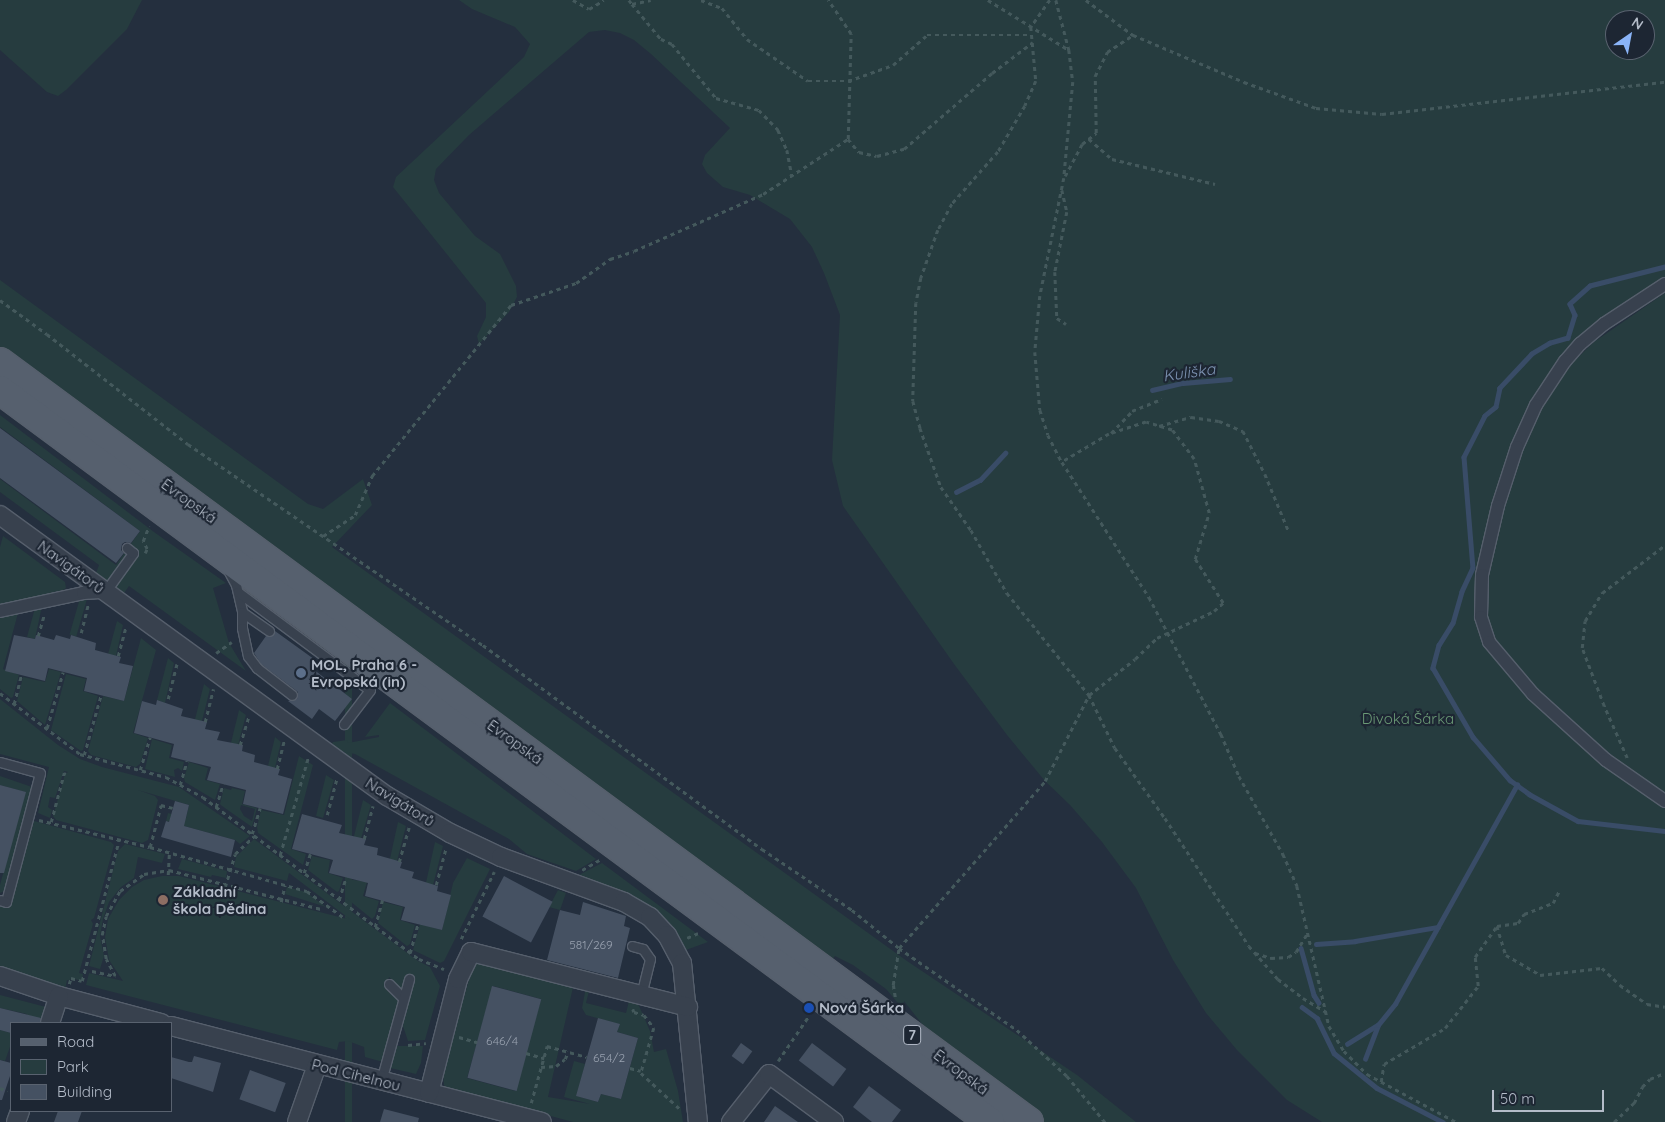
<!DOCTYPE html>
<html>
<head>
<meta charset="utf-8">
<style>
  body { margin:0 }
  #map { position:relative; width:1665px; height:1122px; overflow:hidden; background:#242f3e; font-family:Quicksand,sans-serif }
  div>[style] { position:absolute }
  .green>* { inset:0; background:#263c3f; transform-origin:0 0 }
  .stream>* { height:4.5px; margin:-2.25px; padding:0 2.25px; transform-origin:2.25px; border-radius:2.25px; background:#394c67 }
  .building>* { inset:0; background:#455162; transform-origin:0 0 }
  .path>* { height:2.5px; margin-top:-1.25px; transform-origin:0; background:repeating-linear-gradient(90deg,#44595c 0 4px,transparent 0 8px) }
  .roads { filter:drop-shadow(1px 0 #565f6c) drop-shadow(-1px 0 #565f6c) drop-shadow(0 1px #565f6c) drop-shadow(0 -1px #565f6c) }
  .service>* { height:9px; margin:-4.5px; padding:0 4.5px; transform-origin:4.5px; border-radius:4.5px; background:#38414e }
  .pedestrian>* { height:12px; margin:-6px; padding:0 6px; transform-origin:6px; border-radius:6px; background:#38414e }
  .minor>* { height:18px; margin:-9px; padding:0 9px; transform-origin:9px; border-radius:9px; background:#38414e }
  .primary>* { height:28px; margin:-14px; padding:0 14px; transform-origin:14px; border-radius:14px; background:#56606e }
  .dots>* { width:14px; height:14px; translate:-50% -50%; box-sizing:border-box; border:2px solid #1d2633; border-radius:50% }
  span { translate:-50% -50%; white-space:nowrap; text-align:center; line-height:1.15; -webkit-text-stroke:4.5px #1d2633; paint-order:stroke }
  .number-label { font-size:12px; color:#98a1af }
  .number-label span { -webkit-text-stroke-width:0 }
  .shield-label span { padding:1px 4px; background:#1d2633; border:1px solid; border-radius:4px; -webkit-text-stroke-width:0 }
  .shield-label { font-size:14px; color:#b4bcc9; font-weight:700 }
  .street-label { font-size:15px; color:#b4bcc9 }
  .poi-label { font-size:15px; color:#b4bcc9; font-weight:700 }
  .left { translate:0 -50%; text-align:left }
  .park-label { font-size:15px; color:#6b9a76 }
  .water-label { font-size:16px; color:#7c92b1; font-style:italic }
  .legend { position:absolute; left:10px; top:1022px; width:162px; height:90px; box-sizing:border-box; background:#1d2633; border:1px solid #59626f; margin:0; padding:6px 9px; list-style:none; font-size:15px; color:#b4bcc9 }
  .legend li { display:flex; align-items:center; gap:10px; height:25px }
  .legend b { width:25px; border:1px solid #59626f }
  .north { position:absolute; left:1605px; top:10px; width:50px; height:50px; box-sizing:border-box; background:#1d2633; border:1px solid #59626f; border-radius:50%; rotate:33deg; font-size:14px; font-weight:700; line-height:20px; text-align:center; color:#b4bcc9 }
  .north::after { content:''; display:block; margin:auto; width:18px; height:22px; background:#8ab4f8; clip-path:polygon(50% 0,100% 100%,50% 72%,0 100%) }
  .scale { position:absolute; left:1492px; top:1090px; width:112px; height:22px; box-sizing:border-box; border:2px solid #b4bcc9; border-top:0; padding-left:6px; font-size:15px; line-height:18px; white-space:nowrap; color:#b4bcc9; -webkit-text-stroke:4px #1d2633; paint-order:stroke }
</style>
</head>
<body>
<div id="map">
  <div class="green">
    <i style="clip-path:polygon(0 0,142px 0,127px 29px,66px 90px,58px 96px,47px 92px,0 50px)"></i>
    <i style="clip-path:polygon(evenodd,459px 0,1665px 0,1665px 277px,1578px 339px,1560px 357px,1530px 402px,1518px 429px,1530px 437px,1536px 417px,1571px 364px,1594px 342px,1665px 293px,1665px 1122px,1322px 1122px,1287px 1100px,1237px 1050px,1206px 1013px,1173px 960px,1136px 888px,1102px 842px,1070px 805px,1045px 781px,1007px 735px,954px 664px,843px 506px,832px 460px,840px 315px,824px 273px,812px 247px,790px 219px,750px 195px,723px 187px,707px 173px,702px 164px,705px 155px,730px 128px,651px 54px,634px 40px,620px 33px,605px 30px,589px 32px,469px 135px,436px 169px,434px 180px,439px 193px,475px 236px,500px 254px,516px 286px,517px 297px,509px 312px,479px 344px,477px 336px,486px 317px,486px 303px,393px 187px,396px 177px,524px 57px,530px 44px,515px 27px,472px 9px,459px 0,1615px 20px,1645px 20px,1645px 50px,1615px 50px,1615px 20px)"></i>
    <i style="clip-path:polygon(0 280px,308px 504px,323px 509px,363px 479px,372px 505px,332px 547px,907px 961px,1077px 1075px,1136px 1122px,1044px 1122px,928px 1036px,929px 1033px,904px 1001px,903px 1009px,886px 989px,853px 965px,835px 956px,832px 960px,0 351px)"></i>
    <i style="clip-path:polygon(0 415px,154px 532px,226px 583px,213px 588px,229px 643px,246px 671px,129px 586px,122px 596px,95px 576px,99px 565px,0 492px,0 479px,116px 565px,140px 531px,0 427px)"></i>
    <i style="clip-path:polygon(3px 536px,65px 582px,66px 588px,63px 590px,0 605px,0 547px)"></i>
    <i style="left:80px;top:598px;width:7px;height:38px;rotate:16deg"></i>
    <i style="clip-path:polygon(42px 606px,35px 639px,27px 637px,35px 608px)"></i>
    <i style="clip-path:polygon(18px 613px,3px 669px,19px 675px,13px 697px,11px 698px,0 689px,0 617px)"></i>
    <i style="clip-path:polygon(117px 621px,123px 625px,116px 656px,107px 658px)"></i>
    <i style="clip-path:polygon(141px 638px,156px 650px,133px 733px,148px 738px,140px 764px,136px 767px,91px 755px,88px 751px,103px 696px,124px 701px)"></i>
    <i style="clip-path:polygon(168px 658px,174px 663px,165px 703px,157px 700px)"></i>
    <i style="left:345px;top:663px;width:7px;height:534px"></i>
    <i style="clip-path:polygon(49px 669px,61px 672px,45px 725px,17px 701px,23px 677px,45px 682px)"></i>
    <i style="clip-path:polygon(66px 674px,86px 679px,83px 691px,98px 696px,83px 750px,81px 751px,51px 730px)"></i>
    <i style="clip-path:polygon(204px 684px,210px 689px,202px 721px,194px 723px)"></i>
    <i style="clip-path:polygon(0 699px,58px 745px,80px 759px,102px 767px,179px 787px,250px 836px,240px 844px,235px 840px,166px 821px,168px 813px,186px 818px,189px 805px,138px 790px,155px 796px,158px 800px,148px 840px,142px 843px,56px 820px,53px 816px,65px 774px,68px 772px,64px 771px,55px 798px,50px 797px,48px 807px,52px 810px,50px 818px,38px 813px,49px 767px,0 754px)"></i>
    <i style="clip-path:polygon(390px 703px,596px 859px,576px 871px,527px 854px,509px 839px,355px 754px,329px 749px,333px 742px,347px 740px,348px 743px,379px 737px,379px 735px,365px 737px)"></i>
    <i style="clip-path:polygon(239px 710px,246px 715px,237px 749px,230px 747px)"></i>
    <i style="clip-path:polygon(275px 737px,281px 742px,275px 768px,267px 770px)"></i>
    <i style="clip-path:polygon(152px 739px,172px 745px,169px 758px,184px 762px,182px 771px,178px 768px,174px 770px,175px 777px,145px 769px)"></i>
    <i style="clip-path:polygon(299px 756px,313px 765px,291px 849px,306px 854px,303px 865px,258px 833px,257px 827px,261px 810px,284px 815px)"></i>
    <i style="clip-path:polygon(189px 762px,208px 768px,205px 780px,220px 784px,215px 800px,185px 782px,184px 778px)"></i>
    <i style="clip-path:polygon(326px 775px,334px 780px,323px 818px,316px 816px)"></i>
    <i style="clip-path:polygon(0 776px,32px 787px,6px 890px,0 893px,0 885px,25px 792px,0 785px)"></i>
    <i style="clip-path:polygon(evenodd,224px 788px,231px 790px,232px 788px,245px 791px,242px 804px,257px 808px,252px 827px,222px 806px,220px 804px,224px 788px,241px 805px,255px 809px,252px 821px,244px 816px,240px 809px,241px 805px)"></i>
    <i style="clip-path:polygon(363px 800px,371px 805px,360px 842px,353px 840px)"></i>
    <i style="clip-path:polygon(34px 821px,111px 842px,114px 845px,94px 918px,91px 920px,93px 924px,79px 973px,83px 974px,82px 981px,71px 978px,70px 981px,67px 980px,65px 990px,0 969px,0 903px,11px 905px)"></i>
    <i style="clip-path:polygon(398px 822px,406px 826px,396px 865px,389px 863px)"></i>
    <i style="clip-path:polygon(254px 839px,418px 961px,430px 967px,440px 986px,425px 1040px,408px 1041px,403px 1026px,414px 976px,407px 975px,402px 989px,389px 977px,387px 987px,402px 1005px,383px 1062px,365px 1057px,364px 1047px,348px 1041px,339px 1042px,337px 1050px,86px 985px,89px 973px,123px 981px,109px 960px,105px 937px,108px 919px,119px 900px,132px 887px,144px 880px,162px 876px,179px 876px,351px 920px,289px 873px,287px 881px,234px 867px,236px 857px)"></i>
    <i style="clip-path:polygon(435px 842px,443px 846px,432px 889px,425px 887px)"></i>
    <i style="clip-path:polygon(125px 844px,165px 854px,162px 863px,138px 857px,134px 878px,121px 887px,109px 902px,103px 919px,100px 936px,104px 956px,100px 969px,89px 966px,118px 851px)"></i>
    <i style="clip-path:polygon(312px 856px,330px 860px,328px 873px,343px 878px,339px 891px,337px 892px,308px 870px)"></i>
    <i style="clip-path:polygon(467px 858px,490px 869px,444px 961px,440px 963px,413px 950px,420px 924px,442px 930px,453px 883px)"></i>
    <i style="clip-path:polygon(182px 859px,227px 871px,226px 878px,212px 875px,211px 877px,178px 869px)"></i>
    <i style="clip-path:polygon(602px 863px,708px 942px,686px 950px,670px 924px,640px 900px,575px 877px)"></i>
    <i style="clip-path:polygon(348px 879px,367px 882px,363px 896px,379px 901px,375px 916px,372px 919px,345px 897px)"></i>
    <i style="clip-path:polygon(287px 887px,306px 892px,326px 907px,285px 894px)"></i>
    <i style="clip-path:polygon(558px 890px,566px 893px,560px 910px,549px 907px)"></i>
    <i style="clip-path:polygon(383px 902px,403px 907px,400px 920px,415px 925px,410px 944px,407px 946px,378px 923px)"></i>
    <i style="clip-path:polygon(evenodd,474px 962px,574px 983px,548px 1097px,590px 1104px,564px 1097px,574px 1061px,585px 1064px,577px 1096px,598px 1102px,601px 1094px,621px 1099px,638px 1038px,617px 1032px,619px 1024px,586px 1015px,582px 1008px,586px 987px,636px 999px,650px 1031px,654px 1052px,666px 1049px,678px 1091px,683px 1122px,573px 1122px,446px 1088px,444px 1085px,443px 1072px,474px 962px,493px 986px,541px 999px,515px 1091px,467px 1078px,493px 986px,474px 962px,589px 991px,629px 1001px,626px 1013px,586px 1003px,589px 991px)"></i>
    <i style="clip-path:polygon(0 995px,46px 1007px,41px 1023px,25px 1023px,27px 1014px,0 1008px)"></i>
    <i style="clip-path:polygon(0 1030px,11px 1033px,11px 1044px,5px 1061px,1px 1060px,0 1063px)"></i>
    <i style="clip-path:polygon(397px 1046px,423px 1046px,421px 1063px,416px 1074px,390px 1068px)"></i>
  </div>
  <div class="stream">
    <i style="left:1665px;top:267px;width:77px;rotate:165.8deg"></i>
    <i style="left:1590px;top:286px;width:27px;rotate:138deg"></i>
    <i style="left:1570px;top:304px;width:12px;rotate:66deg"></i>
    <i style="left:1575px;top:315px;width:24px;rotate:107deg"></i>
    <i style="left:1568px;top:338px;width:19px;rotate:164deg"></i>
    <i style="left:1550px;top:343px;width:21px;rotate:149deg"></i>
    <i style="left:1532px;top:354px;width:47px;rotate:133.3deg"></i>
    <i style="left:1500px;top:388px;width:19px;rotate:102deg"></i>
    <i style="left:1496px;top:407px;width:14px;rotate:141deg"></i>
    <i style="left:1485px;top:416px;width:46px;rotate:117.1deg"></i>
    <i style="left:1464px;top:457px;width:111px;rotate:85.4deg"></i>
    <i style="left:1473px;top:568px;width:26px;rotate:115deg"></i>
    <i style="left:1462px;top:592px;width:32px;rotate:106deg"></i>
    <i style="left:1453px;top:623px;width:26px;rotate:122deg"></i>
    <i style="left:1439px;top:645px;width:24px;rotate:105deg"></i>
    <i style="left:1433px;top:668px;width:80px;rotate:59.9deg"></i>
    <i style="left:1473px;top:737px;width:57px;rotate:49.3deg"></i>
    <i style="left:1510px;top:780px;width:24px;rotate:36deg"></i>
    <i style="left:1529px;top:794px;width:56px;rotate:28.9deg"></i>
    <i style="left:1578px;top:821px;width:88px;rotate:6.6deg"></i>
    <i style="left:1152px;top:390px;width:32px;rotate:-13deg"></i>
    <i style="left:1183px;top:383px;width:47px;rotate:-4.9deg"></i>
    <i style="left:956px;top:492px;width:27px;rotate:-27deg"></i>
    <i style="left:980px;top:480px;width:37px;rotate:-47deg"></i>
    <i style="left:1316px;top:944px;width:39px;rotate:-4deg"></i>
    <i style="left:1355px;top:941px;width:84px;rotate:-9.6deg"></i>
    <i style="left:1301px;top:948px;width:49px;rotate:74.5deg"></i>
    <i style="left:1314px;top:995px;width:9px;rotate:58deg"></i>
    <i style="left:1302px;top:1007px;width:19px;rotate:36deg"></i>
    <i style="left:1317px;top:1018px;width:39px;rotate:64deg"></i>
    <i style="left:1334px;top:1053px;width:55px;rotate:39.1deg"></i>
    <i style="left:1377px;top:1088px;width:74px;rotate:27.3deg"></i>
    <i style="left:1347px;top:1044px;width:36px;rotate:-32deg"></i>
    <i style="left:1365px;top:1059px;width:36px;rotate:-69deg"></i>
    <i style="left:1378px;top:1025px;width:27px;rotate:-51deg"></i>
    <i style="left:1395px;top:1004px;width:251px;rotate:-60.9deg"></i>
  </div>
  <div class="building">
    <i style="clip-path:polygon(0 428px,140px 531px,131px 543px,125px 542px,122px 544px,121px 550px,124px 553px,116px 563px,0 478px)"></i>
    <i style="clip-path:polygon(275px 631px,318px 662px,313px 669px,352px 699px,335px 721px,319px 709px,312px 719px,288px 701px,297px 699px,298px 692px,261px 664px,254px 653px,266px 636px,272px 636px)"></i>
    <i style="clip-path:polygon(14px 635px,35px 639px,36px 635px,54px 640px,56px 635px,70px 639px,71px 635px,96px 643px,95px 650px,121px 657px,119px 663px,133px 666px,124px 701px,84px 691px,87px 678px,48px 668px,45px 681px,5px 671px)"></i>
    <i style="clip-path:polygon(157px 700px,183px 709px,181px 716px,207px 722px,205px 729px,220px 732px,217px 740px,243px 745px,242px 751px,255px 755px,254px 762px,280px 769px,278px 775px,292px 779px,283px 814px,243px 804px,246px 790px,207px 780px,211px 767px,171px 757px,174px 744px,134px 733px,142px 701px,156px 705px)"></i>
    <i style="clip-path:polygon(0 785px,26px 792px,4px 873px,0 873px)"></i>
    <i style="clip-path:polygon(175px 801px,189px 805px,184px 826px,235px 840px,231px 857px,161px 837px,166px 821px,169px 822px)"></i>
    <i style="clip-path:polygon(302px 814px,342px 825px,339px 833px,366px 839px,364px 845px,378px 848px,377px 855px,402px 862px,400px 868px,414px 872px,412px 878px,438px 886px,437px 891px,451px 895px,442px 930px,401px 920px,405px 907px,365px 896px,368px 883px,329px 873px,333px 860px,292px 849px)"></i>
    <i style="left:504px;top:876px;width:55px;height:46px;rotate:28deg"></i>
    <i style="clip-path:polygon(583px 902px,626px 916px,624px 926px,630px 928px,618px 978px,547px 960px,560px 910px,580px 915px)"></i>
    <i style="left:492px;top:986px;width:51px;height:95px;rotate:15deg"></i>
    <i style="clip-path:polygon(0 1008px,41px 1018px,40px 1023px,11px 1023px,11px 1033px,0 1030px)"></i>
    <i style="clip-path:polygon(598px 1018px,620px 1024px,617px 1032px,638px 1038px,621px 1099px,601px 1094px,598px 1102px,576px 1096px)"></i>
    <i style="left:741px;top:1043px;width:14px;height:16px;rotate:36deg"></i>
    <i style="left:812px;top:1043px;width:43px;height:22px;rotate:37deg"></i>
    <i style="clip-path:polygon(194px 1056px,221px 1063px,213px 1092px,171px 1078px,171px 1057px,189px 1062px,192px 1062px)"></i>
    <i style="clip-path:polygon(0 1060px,11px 1063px,11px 1073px,2px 1100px,0 1100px)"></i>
    <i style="left:250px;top:1070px;width:38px;height:31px;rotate:20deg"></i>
    <i style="clip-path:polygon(869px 1086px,901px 1110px,892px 1122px,872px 1122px,853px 1107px)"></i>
    <i style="clip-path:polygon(775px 1106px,798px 1122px,764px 1122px)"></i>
    <i style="clip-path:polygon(384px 1109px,419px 1118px,418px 1122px,380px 1122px)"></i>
    <i style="clip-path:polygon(58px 1111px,82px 1111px,78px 1122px,54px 1122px)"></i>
  </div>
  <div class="path">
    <i style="left:573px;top:0;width:18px;rotate:29deg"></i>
    <i style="left:589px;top:9px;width:17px;rotate:-31deg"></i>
    <i style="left:629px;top:0;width:5px;rotate:53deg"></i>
    <i style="left:632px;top:4px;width:19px;rotate:-12deg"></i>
    <i style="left:701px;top:0;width:22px;rotate:21deg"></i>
    <i style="left:722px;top:8px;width:40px;rotate:51deg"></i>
    <i style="left:747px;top:39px;width:74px;rotate:34.5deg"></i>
    <i style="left:808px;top:81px;width:40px"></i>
    <i style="left:848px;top:81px;width:48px;rotate:-19.6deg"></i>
    <i style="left:893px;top:65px;width:45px;rotate:-41.4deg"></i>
    <i style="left:927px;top:35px;width:104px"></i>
    <i style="left:988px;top:0;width:95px;rotate:31.7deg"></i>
    <i style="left:1050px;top:0;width:33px;rotate:125deg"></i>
    <i style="left:1031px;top:27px;width:54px;rotate:84.7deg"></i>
    <i style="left:1036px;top:81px;width:27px;rotate:114deg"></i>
    <i style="left:1025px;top:106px;width:53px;rotate:120.4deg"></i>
    <i style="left:998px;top:152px;width:69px;rotate:131.5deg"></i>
    <i style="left:952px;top:204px;width:30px;rotate:118deg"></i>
    <i style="left:938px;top:230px;width:51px;rotate:109.5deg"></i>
    <i style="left:921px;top:278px;width:25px;rotate:101deg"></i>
    <i style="left:916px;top:303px;width:98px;rotate:91.8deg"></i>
    <i style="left:913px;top:401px;width:28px;rotate:75deg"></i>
    <i style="left:920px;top:428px;width:63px;rotate:70.4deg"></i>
    <i style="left:941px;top:487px;width:52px;rotate:55.1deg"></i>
    <i style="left:971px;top:530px;width:73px;rotate:60.3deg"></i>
    <i style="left:1007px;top:593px;width:131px;rotate:51.2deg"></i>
    <i style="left:1089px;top:695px;width:59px;rotate:63.9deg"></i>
    <i style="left:1115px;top:748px;width:86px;rotate:54.5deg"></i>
    <i style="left:1165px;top:818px;width:153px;rotate:56.7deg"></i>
    <i style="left:1249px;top:946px;width:44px;rotate:48.7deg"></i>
    <i style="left:1278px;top:979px;width:31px;rotate:37deg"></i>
    <i style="left:1303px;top:998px;width:27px;rotate:31deg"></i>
    <i style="left:1056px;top:0;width:52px;rotate:75.4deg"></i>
    <i style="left:1069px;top:50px;width:32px;rotate:83deg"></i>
    <i style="left:1073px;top:82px;width:96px;rotate:95.4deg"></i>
    <i style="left:1064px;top:178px;width:120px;rotate:101.5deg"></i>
    <i style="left:1040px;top:296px;width:56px;rotate:95.1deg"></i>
    <i style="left:1035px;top:352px;width:58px;rotate:85.1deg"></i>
    <i style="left:1040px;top:410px;width:26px;rotate:72deg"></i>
    <i style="left:1048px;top:435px;width:30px;rotate:63deg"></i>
    <i style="left:1062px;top:462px;width:161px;rotate:57.2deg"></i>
    <i style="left:1149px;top:597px;width:155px;rotate:62.3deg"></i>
    <i style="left:1221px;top:734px;width:46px;rotate:66.8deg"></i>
    <i style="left:1239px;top:776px;width:90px;rotate:60.6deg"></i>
    <i style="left:1283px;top:854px;width:35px;rotate:66deg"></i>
    <i style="left:1297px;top:886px;width:144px;rotate:77.1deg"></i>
    <i style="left:1329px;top:1026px;width:29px;rotate:59deg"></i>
    <i style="left:1344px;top:1051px;width:33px;rotate:45deg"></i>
    <i style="left:1367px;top:1074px;width:101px;rotate:28.3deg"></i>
    <i style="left:1086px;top:0;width:59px;rotate:36.7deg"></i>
    <i style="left:632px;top:4px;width:45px;rotate:50.4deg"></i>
    <i style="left:661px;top:39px;width:12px;rotate:24deg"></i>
    <i style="left:672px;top:44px;width:70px;rotate:50.8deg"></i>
    <i style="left:716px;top:98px;width:45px;rotate:15.6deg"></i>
    <i style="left:759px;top:110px;width:28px;rotate:46deg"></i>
    <i style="left:778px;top:130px;width:22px;rotate:66deg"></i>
    <i style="left:787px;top:150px;width:25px;rotate:79deg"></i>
    <i style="left:848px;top:139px;width:17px;rotate:50deg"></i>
    <i style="left:859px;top:152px;width:18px;rotate:13deg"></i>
    <i style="left:877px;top:156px;width:28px;rotate:-15deg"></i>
    <i style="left:904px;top:149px;width:116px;rotate:-40.8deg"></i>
    <i style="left:992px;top:73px;width:51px;rotate:-37.1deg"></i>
    <i style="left:1089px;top:139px;width:30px;rotate:41deg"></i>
    <i style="left:1112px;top:159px;width:106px;rotate:13.6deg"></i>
    <i style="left:1065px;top:176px;width:36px;rotate:-62deg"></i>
    <i style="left:1082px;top:144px;width:18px;rotate:-38deg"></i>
    <i style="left:1096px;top:133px;width:57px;rotate:-91deg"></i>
    <i style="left:1095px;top:76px;width:27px;rotate:-63deg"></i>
    <i style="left:1107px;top:52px;width:31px;rotate:-33deg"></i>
    <i style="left:1133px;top:35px;width:121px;rotate:22.9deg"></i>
    <i style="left:1244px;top:82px;width:77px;rotate:19.9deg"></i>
    <i style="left:1316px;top:108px;width:66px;rotate:5.2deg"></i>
    <i style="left:1382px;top:114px;width:285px;rotate:-6.5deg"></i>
    <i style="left:1062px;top:190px;width:23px;rotate:77deg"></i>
    <i style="left:1067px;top:212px;width:61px;rotate:101.3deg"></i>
    <i style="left:1055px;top:272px;width:46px;rotate:87.5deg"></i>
    <i style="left:1057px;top:318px;width:11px;rotate:34deg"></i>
    <i style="left:0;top:300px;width:58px;rotate:35.9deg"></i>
    <i style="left:47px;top:334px;width:179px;rotate:38deg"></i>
    <i style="left:188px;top:444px;width:357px;rotate:34.3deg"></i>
    <i style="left:483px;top:645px;width:346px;rotate:36.2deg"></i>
    <i style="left:762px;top:849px;width:109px;rotate:34.1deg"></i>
    <i style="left:852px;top:910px;width:60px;rotate:39deg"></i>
    <i style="left:899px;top:948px;width:144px;rotate:34.8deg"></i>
    <i style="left:1017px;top:1030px;width:68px;rotate:42.6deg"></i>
    <i style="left:1067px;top:1076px;width:60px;rotate:50.4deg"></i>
    <i style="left:1159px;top:426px;width:33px;rotate:-16deg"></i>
    <i style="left:1191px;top:417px;width:28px;rotate:8deg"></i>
    <i style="left:1219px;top:421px;width:26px;rotate:23deg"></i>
    <i style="left:1243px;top:431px;width:48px;rotate:62.9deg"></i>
    <i style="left:1265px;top:474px;width:63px;rotate:67.5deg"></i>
    <i style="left:1111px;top:433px;width:30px;rotate:-46deg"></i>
    <i style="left:1132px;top:411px;width:32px;rotate:-22deg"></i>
    <i style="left:323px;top:536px;width:38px;rotate:-33deg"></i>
    <i style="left:355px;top:515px;width:43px;rotate:-66.4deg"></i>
    <i style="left:372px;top:476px;width:220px;rotate:-50.9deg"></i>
    <i style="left:511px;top:305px;width:69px;rotate:-18.7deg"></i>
    <i style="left:576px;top:283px;width:42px;rotate:-35.2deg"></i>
    <i style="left:610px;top:259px;width:25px;rotate:-18deg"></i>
    <i style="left:634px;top:251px;width:141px;rotate:-23.8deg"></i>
    <i style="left:763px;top:194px;width:101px;rotate:-32.9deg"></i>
    <i style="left:848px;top:139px;width:105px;rotate:-88.4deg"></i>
    <i style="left:851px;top:34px;width:41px;rotate:-124.1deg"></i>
    <i style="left:145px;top:553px;width:4px;rotate:-63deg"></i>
    <i style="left:147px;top:549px;width:9px;rotate:-117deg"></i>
    <i style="left:143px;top:541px;width:16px;rotate:-68deg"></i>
    <i style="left:81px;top:633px;width:29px;rotate:-76deg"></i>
    <i style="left:38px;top:636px;width:22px;rotate:-74deg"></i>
    <i style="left:216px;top:653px;width:19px;rotate:-35deg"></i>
    <i style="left:118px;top:656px;width:31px;rotate:-75deg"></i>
    <i style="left:0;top:693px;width:101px;rotate:37.3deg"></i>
    <i style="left:80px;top:754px;width:89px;rotate:15deg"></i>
    <i style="left:166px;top:777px;width:42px;rotate:28.4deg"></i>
    <i style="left:203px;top:797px;width:270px;rotate:36.9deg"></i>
    <i style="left:419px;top:959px;width:27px;rotate:22deg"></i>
    <i style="left:168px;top:699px;width:36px;rotate:-76deg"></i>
    <i style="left:14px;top:704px;width:30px;rotate:-76deg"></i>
    <i style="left:205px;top:722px;width:34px;rotate:-76deg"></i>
    <i style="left:47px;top:728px;width:58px;rotate:-74.1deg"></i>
    <i style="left:240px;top:745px;width:31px;rotate:-73deg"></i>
    <i style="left:84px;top:755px;width:62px;rotate:-74.2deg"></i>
    <i style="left:1627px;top:758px;width:57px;rotate:-113.9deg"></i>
    <i style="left:1604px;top:706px;width:62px;rotate:-110.8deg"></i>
    <i style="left:1582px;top:648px;width:27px;rotate:-84deg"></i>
    <i style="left:1585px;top:621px;width:33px;rotate:-59deg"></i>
    <i style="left:1602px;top:593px;width:79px;rotate:-37.3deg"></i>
    <i style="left:277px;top:769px;width:29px;rotate:-76deg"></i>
    <i style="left:140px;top:770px;width:34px;rotate:-73deg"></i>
    <i style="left:180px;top:785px;width:25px;rotate:-74deg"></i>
    <i style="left:216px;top:807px;width:24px;rotate:-73deg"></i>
    <i style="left:327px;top:815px;width:38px;rotate:-75deg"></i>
    <i style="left:39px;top:820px;width:114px;rotate:13.7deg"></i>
    <i style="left:150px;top:847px;width:163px;rotate:15.7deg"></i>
    <i style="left:307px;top:891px;width:44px;rotate:35.8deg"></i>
    <i style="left:51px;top:822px;width:51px;rotate:-75.1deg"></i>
    <i style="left:64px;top:773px;width:2px;rotate:27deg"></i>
    <i style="left:252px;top:834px;width:27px;rotate:-73deg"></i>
    <i style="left:364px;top:839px;width:34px;rotate:-75deg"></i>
    <i style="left:150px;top:847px;width:43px;rotate:-75.3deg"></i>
    <i style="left:161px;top:805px;width:12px;rotate:14deg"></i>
    <i style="left:280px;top:855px;width:101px;rotate:-73.9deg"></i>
    <i style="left:399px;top:862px;width:36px;rotate:-74deg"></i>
    <i style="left:582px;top:870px;width:20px;rotate:-30deg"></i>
    <i style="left:304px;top:873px;width:20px;rotate:-72deg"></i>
    <i style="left:168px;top:875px;width:22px;rotate:-87deg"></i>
    <i style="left:436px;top:885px;width:38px;rotate:-75deg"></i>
    <i style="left:225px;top:887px;width:34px;rotate:-73deg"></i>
    <i style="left:235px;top:854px;width:26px;rotate:-43deg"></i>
    <i style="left:339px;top:900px;width:24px;rotate:-73deg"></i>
    <i style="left:281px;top:902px;width:17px;rotate:-77deg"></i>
    <i style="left:1497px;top:926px;width:30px;rotate:73deg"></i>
    <i style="left:1506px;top:955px;width:39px;rotate:30deg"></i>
    <i style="left:1540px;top:975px;width:62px;rotate:-6.4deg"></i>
    <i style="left:1602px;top:968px;width:25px;rotate:43deg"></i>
    <i style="left:1620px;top:985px;width:33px;rotate:35deg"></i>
    <i style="left:1647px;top:1004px;width:18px;rotate:9deg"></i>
    <i style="left:375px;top:927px;width:28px;rotate:-75deg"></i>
    <i style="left:687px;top:938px;width:12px;rotate:-24deg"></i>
    <i style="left:461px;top:939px;width:75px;rotate:-63.8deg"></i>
    <i style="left:410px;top:953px;width:30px;rotate:-75deg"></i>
    <i style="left:1255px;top:953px;width:17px;rotate:17deg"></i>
    <i style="left:1271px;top:958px;width:17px;rotate:-3deg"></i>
    <i style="left:1288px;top:957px;width:9px;rotate:-32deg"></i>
    <i style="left:1296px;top:952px;width:23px;rotate:-59deg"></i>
    <i style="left:92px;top:971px;width:24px;rotate:12deg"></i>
    <i style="left:115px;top:976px;width:19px;rotate:-118deg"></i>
    <i style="left:106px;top:959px;width:24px;rotate:-99deg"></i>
    <i style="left:102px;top:935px;width:19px;rotate:-78deg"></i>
    <i style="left:106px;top:916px;width:29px;rotate:-61deg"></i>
    <i style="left:120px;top:891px;width:29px;rotate:-35deg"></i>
    <i style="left:144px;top:874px;width:25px;rotate:-9deg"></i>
    <i style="left:169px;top:870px;width:157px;rotate:14.4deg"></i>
    <i style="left:69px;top:984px;width:6px;rotate:-72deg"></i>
    <i style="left:71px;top:978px;width:11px;rotate:15deg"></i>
    <i style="left:82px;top:981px;width:146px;rotate:-75.3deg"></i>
    <i style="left:895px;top:997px;width:12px;rotate:-99deg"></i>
    <i style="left:893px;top:985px;width:37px;rotate:-81deg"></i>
    <i style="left:899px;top:948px;width:222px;rotate:-48.8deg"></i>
    <i style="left:1045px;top:781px;width:97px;rotate:-62.9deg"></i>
    <i style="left:1089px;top:695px;width:58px;rotate:-38deg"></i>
    <i style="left:1135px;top:659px;width:30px;rotate:-44deg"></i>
    <i style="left:1157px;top:638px;width:63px;rotate:-25.3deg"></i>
    <i style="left:1214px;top:611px;width:12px;rotate:-42deg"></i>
    <i style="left:1223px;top:603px;width:52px;rotate:-122.5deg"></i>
    <i style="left:1195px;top:559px;width:48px;rotate:-73.1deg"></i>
    <i style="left:1209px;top:513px;width:56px;rotate:-105.5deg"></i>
    <i style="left:1194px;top:459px;width:36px;rotate:-127deg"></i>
    <i style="left:1172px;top:430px;width:27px;rotate:-163deg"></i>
    <i style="left:1146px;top:422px;width:39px;rotate:162deg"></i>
    <i style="left:1109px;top:434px;width:55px;rotate:149.2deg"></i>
    <i style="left:633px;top:1009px;width:3px;rotate:72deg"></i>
    <i style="left:634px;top:1012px;width:10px;rotate:17deg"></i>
    <i style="left:644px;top:1015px;width:16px;rotate:52deg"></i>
    <i style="left:654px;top:1028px;width:47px;rotate:106.1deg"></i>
    <i style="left:641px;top:1073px;width:53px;rotate:42.7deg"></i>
    <i style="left:459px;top:1037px;width:19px;rotate:16deg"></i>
    <i style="left:408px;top:1045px;width:18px;rotate:-6deg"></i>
    <i style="left:526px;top:1053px;width:19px;rotate:16deg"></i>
    <i style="left:778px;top:1061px;width:53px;rotate:-55.7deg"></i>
    <i style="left:541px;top:1067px;width:15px;rotate:-4deg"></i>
    <i style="left:556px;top:1066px;width:11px;rotate:-38deg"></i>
    <i style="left:565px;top:1059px;width:8px;rotate:-67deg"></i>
    <i style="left:630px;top:1068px;width:11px;rotate:15deg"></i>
    <i style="left:1381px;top:1082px;width:18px;rotate:-81deg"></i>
    <i style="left:1384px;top:1064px;width:71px;rotate:-30.5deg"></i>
    <i style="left:1445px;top:1028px;width:53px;rotate:-51.8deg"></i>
    <i style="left:1478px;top:986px;width:29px;rotate:-96deg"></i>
    <i style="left:1475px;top:957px;width:38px;rotate:-55deg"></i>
    <i style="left:1497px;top:926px;width:21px;rotate:-8deg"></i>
    <i style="left:1518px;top:923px;width:11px;rotate:-56deg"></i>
    <i style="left:1524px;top:914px;width:31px;rotate:-21deg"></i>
    <i style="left:1553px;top:903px;width:13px;rotate:-63deg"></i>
    <i style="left:0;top:1088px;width:8px;rotate:23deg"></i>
    <i style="left:531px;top:1103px;width:59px;rotate:-74.3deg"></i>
    <i style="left:547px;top:1046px;width:41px;rotate:15.4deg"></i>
    <i style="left:1614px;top:1122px;width:28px;rotate:-44deg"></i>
    <i style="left:1634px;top:1103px;width:18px;rotate:-63deg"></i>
    <i style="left:1642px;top:1087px;width:11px;rotate:-45deg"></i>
    <i style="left:1650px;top:1079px;width:16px;rotate:-22deg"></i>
  </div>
  <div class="roads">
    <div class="service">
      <i style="left:228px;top:570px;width:17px;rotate:62deg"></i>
      <i style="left:236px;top:585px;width:28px;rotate:77deg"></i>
      <i style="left:242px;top:612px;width:33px;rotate:35deg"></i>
      <i style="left:105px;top:592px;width:48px;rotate:-54.3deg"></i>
      <i style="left:133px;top:553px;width:8px;rotate:-140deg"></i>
      <i style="left:238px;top:592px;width:164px;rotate:36.6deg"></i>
      <i style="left:370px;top:690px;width:43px;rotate:127.4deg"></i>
      <i style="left:242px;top:612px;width:16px;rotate:90deg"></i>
      <i style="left:242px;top:628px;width:29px;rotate:78deg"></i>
      <i style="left:248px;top:656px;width:15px;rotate:53deg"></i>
      <i style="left:257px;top:668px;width:44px;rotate:37.6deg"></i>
      <i style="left:0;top:762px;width:41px;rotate:15.4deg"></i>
      <i style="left:40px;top:773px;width:133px;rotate:104.8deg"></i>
      <i style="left:6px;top:902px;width:6px;rotate:-162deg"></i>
      <i style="left:632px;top:946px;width:11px;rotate:15deg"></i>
      <i style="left:643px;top:949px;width:12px;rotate:55deg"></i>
      <i style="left:650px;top:959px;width:36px;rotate:104deg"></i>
      <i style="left:389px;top:984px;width:20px;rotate:45deg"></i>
      <i style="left:381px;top:1081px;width:106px;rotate:-74.6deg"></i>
    </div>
    <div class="pedestrian">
      <i style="left:1665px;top:284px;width:73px;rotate:146.7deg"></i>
      <i style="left:1604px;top:324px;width:31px;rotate:140deg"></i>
      <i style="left:1580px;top:344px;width:23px;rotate:131deg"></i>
      <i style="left:1565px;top:361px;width:53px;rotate:123.4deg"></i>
      <i style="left:1536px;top:405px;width:46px;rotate:114.3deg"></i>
      <i style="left:1517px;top:447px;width:62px;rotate:107.9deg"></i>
      <i style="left:1498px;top:506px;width:71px;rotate:103.1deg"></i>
      <i style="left:1482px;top:575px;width:42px;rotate:91.4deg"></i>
      <i style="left:1481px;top:617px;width:26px;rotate:72deg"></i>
      <i style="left:1489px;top:642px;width:68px;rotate:49.8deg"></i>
      <i style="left:1533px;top:694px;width:98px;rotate:42.1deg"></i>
      <i style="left:1606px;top:760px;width:72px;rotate:34.8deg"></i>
      <i style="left:0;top:611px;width:85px;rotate:-12.2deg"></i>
      <i style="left:83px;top:593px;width:22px;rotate:-3deg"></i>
    </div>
    <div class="minor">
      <i style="left:0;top:515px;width:478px;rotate:36deg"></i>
      <i style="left:387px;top:796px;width:73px;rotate:30.4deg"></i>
      <i style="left:450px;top:833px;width:56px;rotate:25.2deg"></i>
      <i style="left:501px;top:857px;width:131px;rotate:20.1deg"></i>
      <i style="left:624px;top:902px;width:30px;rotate:30deg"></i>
      <i style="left:650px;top:917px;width:25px;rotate:47deg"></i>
      <i style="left:667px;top:935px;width:32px;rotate:62deg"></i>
      <i style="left:682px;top:963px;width:160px;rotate:84.3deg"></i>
      <i style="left:0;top:976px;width:62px;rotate:18.7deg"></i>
      <i style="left:59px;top:996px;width:106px;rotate:14.8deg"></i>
      <i style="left:50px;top:1023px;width:28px;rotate:-72deg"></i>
      <i style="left:171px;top:1026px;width:383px;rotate:14.5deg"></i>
      <i style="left:429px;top:1093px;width:118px;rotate:-75.7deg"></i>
      <i style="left:458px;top:979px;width:30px;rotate:-64deg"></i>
      <i style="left:471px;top:952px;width:224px;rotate:14.2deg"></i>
      <i style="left:16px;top:1122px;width:12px;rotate:-70deg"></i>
      <i style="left:297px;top:1122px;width:60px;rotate:-70.7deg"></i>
      <i style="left:731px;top:1122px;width:61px;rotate:-51.6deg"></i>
      <i style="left:769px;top:1074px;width:81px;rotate:36.4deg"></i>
    </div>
    <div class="primary">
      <i style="left:0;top:362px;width:1279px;rotate:36.45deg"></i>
      <i style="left:0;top:390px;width:1231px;rotate:36.48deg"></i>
    </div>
  </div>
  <div class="dots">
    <i style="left:301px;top:673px;background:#5c6f8a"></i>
    <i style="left:163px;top:900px;background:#8d6e63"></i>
    <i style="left:809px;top:1008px;background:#1a4fb4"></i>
  </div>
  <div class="number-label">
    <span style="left:591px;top:945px">581/269</span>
    <span style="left:502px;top:1041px">646/4</span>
    <span style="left:609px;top:1058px">654/2</span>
  </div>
  <div class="shield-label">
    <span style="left:912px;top:1035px">7</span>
  </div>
  <div class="street-label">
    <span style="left:189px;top:501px;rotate:36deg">Evropská</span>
    <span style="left:71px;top:567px;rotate:36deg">Navigátorů</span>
    <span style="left:515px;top:742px;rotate:36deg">Evropská</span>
    <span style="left:400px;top:802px;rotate:32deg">Navigátorů</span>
    <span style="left:961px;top:1072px;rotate:37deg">Evropská</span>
    <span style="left:356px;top:1075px;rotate:14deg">Pod Cihelnou</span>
  </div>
  <div class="poi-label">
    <span class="left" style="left:311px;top:673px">MOL, Praha 6 -<br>Evropská (in)</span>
    <span class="left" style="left:173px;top:900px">Základní<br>škola Dědina</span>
    <span class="left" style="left:819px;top:1008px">Nová Šárka</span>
  </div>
  <div class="park-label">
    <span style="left:1408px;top:719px">Divoká Šárka</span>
  </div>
  <div class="water-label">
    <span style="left:1189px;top:372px;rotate:-8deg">Kuliška</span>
  </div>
  <ul class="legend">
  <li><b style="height:6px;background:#56606e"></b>Road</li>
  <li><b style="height:14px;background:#263c3f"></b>Park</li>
  <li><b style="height:14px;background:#455162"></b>Building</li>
  </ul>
  <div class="north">N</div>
  <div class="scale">50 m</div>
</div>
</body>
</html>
